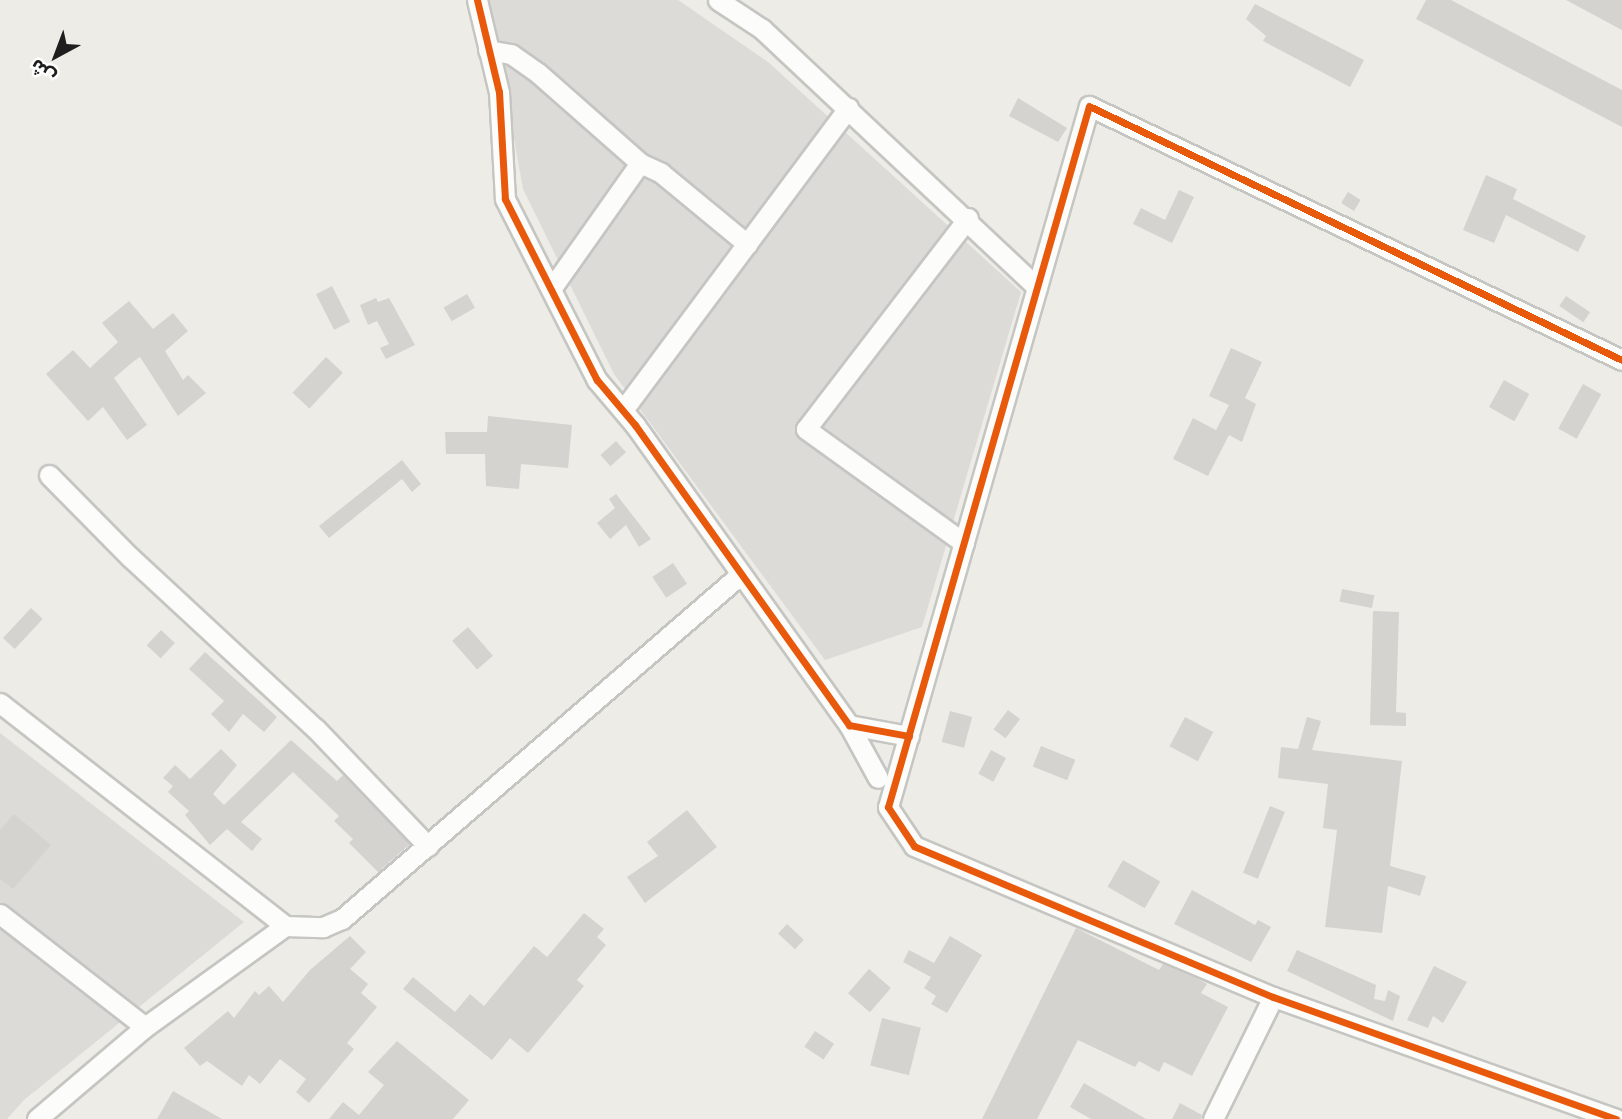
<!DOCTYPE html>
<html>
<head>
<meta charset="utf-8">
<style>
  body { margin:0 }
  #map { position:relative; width:1622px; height:1119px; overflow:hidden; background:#edece6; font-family:"Open Sans","Noto Sans Arabic",sans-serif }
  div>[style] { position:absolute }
  .residential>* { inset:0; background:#dcdbd8 }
  .building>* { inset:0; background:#d5d3cf; transform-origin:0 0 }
  .roads { filter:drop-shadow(2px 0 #c5c5c2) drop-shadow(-2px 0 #c5c5c2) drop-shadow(0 2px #c5c5c2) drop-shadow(0 -2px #c5c5c2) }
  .street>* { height:19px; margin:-9.5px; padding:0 9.5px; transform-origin:9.5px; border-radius:9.5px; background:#fcfcfb }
  .cycleway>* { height:7px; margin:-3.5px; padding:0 3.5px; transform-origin:3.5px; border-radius:3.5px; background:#e8590c }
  span { translate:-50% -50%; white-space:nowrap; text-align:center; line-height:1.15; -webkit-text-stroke:7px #fff; paint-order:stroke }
  .north { position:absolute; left:21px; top:21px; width:70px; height:70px; -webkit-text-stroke:5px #fff; paint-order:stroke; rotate:221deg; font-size:19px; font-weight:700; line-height:28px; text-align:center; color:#1e1e1e }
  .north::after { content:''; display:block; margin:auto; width:24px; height:32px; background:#1e1e1e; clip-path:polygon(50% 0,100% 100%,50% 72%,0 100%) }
</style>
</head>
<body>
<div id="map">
  <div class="residential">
    <i style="clip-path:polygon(489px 0,678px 0,768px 62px,1021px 292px,922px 627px,825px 660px,614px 374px,523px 189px)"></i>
    <i style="clip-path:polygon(0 733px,244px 922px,24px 1100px,7px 1119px,0 1119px)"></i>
  </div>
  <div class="building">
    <i style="clip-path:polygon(1426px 0,1451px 0,1622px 90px,1622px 127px,1416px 19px)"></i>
    <i style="clip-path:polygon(1566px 0,1622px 0,1622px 30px)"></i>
    <i style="clip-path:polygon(1255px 4px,1364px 60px,1350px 87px,1263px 41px,1266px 36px,1246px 19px)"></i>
    <i style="clip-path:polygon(1018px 98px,1067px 128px,1058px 142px,1009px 116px)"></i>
    <i style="clip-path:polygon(1486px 175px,1517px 189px,1513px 199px,1586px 236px,1578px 252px,1506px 215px,1494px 243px,1463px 230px)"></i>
    <i style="clip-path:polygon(1179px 190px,1194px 197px,1172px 243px,1133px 224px,1141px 208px,1165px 220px)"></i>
    <i style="left:1348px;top:192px;width:15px;height:13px;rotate:32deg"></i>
    <i style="left:332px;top:286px;width:40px;height:18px;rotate:63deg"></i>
    <i style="left:467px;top:294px;width:16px;height:27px;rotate:60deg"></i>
    <i style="left:1566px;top:296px;width:29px;height:12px;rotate:34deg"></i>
    <i style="clip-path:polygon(376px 298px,378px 302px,389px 298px,415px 345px,386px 359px,380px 348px,389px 344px,377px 321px,368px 325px,360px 305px)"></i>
    <i style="clip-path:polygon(129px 301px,153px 329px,173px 313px,188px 331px,165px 351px,183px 380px,188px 375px,206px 393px,178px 416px,140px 357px,134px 361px,114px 378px,147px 425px,127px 440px,103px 407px,88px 421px,46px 374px,73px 350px,90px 368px,118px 342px,102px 323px)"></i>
    <i style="clip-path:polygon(1231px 348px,1262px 362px,1245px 398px,1256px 404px,1242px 442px,1229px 435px,1208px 476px,1173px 459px,1193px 418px,1216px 430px,1229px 405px,1209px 396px)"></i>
    <i style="left:326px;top:357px;width:23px;height:49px;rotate:43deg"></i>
    <i style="left:1504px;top:380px;width:29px;height:31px;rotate:29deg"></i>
    <i style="left:1583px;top:384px;width:21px;height:51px;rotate:29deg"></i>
    <i style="clip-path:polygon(488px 416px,572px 425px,568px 468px,521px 464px,519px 489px,486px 486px,485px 454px,446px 454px,445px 432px,487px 432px)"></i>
    <i style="left:616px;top:441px;width:15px;height:21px;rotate:48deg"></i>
    <i style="clip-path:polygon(402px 460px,421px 484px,412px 492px,402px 479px,329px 538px,319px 526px)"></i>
    <i style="clip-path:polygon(616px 494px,651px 539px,639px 547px,626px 525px,610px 539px,597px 523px,615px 508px,609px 499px)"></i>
    <i style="left:673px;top:563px;width:25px;height:25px;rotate:56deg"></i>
    <i style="left:1342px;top:589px;width:33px;height:13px;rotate:11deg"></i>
    <i style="left:31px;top:608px;width:16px;height:41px;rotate:43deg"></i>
    <i style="clip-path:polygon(1373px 611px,1399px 612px,1396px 712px,1406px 713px,1406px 726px,1370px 725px)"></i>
    <i style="left:468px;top:627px;width:38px;height:21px;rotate:49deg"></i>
    <i style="left:161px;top:630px;width:19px;height:21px;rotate:43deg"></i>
    <i style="clip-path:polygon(205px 652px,277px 717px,264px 732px,243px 714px,229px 732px,211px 714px,224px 701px,189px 669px)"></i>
    <i style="left:1008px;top:710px;width:15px;height:24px;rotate:37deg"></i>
    <i style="left:950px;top:711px;width:23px;height:32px;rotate:15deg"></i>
    <i style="left:1185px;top:717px;width:32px;height:33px;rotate:28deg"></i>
    <i style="clip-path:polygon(1307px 717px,1321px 721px,1312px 750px,1402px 761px,1390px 866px,1426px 876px,1420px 896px,1388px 886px,1382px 933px,1325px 927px,1337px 830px,1323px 828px,1328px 784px,1278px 778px,1281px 747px,1298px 749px)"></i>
    <i style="clip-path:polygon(291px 740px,337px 781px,343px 775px,410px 844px,378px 872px,349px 843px,353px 839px,334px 821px,339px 816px,293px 772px,241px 822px,262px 839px,252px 851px,227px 829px,210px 845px,185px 815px,189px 811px,168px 792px,173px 786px,163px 778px,175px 765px,190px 779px,221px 749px,237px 765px,213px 794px,224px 805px)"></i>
    <i style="left:1041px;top:746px;width:37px;height:22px;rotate:22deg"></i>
    <i style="left:991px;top:750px;width:17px;height:27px;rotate:28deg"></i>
    <i style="left:1270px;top:806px;width:16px;height:72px;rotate:22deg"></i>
    <i style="clip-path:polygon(687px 810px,717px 847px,645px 903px,627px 877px,658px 856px,647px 842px)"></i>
    <i style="clip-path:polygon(14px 814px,51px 845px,13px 889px,0 879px,0 830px)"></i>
    <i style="left:1123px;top:860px;width:43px;height:31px;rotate:30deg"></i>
    <i style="clip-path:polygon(1192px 890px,1255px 925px,1258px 920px,1271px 927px,1251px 962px,1174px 924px)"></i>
    <i style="clip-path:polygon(584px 913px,604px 929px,597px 937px,606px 945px,577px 980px,584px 986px,528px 1053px,510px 1038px,492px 1060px,403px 989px,413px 977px,455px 1012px,470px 994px,484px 1006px,534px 946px,547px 957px)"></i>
    <i style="left:787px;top:924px;width:23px;height:13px;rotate:43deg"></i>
    <i style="clip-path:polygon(1076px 928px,1159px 970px,1163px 964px,1196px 978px,1207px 984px,1201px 993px,1228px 1007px,1192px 1076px,1164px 1062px,1159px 1072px,1139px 1061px,1135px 1067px,1078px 1040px,1037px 1119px,982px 1119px)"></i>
    <i style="clip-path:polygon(350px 936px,366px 952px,350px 969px,368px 984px,361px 993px,377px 1007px,347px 1043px,354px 1049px,309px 1103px,296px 1092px,306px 1079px,280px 1059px,260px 1084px,249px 1075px,242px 1086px,207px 1061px,200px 1066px,184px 1048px,228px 1011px,234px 1018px,255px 991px,259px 995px,269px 986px,283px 1002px,310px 970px)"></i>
    <i style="clip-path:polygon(950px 936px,982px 955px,947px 1013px,931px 1004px,936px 996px,924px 988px,931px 977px,903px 962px,909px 950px,934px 963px)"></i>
    <i style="clip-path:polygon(1297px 950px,1376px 985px,1374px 999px,1385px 1001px,1388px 990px,1400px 996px,1393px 1021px,1287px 971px)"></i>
    <i style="clip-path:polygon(1434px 966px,1467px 982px,1443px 1023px,1433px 1016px,1428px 1028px,1407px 1020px)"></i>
    <i style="left:869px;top:969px;width:29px;height:32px;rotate:41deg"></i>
    <i style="left:882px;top:1018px;width:40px;height:49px;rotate:14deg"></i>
    <i style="left:815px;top:1031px;width:23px;height:19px;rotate:34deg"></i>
    <i style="clip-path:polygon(397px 1041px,469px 1100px,453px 1119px,329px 1119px,343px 1102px,359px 1115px,384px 1085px,368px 1072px)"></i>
    <i style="clip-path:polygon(1084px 1083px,1146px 1119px,1091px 1119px,1070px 1107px)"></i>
    <i style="clip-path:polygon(173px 1091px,222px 1119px,157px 1119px)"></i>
    <i style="clip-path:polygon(1180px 1103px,1202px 1115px,1201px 1119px,1172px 1119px)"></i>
  </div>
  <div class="roads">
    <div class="street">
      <i style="left:477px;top:0;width:95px;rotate:76.6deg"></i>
      <i style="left:499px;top:92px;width:107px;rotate:86.8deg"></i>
      <i style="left:505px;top:199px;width:203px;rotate:63.1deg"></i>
      <i style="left:597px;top:380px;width:59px;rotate:49.8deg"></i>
      <i style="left:635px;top:425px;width:369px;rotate:54.5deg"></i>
      <i style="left:849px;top:725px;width:61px;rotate:10.4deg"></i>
      <i style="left:718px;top:0;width:53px;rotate:33.4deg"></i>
      <i style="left:762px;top:29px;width:377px;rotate:43.2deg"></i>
      <i style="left:488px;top:50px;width:23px;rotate:10deg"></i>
      <i style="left:511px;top:54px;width:33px;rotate:35deg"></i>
      <i style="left:538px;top:73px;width:136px;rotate:41.4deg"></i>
      <i style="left:640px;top:163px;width:23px;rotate:25deg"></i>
      <i style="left:661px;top:173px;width:112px;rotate:39.5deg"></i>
      <i style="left:551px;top:289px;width:154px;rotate:-54.8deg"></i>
      <i style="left:623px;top:410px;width:377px;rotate:-53.3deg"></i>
      <i style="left:49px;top:475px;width:115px;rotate:45.4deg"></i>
      <i style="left:130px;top:557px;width:253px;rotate:42.8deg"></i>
      <i style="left:316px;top:729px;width:162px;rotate:46.3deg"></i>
      <i style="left:964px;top:543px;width:195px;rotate:-144.2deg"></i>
      <i style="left:806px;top:429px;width:266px;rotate:-52.5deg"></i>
      <i style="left:0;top:703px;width:362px;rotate:38deg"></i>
      <i style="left:285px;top:926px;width:173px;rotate:144.2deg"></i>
      <i style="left:145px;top:1027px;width:142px;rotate:139.6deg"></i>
      <i style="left:849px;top:725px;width:60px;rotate:61.3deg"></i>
      <i style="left:0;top:914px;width:184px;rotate:37.9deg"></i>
      <i style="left:285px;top:926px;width:38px;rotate:2deg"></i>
      <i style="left:323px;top:927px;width:21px;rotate:-23deg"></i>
      <i style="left:342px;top:919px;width:527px;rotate:-40.85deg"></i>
      <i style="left:1213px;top:1119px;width:136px;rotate:-63.8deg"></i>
      <i style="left:1616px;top:1119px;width:364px;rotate:-160.4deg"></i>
      <i style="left:1273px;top:997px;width:389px;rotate:-157.2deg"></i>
      <i style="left:914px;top:846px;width:47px;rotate:-123.7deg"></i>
      <i style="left:888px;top:807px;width:729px;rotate:-74deg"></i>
      <i style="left:1089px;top:106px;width:590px;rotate:25.48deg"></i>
    </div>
  </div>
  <div class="cycleway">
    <i style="left:477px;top:0;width:95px;rotate:76.6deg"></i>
    <i style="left:499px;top:92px;width:107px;rotate:86.8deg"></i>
    <i style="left:505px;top:199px;width:203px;rotate:63.1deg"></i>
    <i style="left:597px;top:380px;width:59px;rotate:49.8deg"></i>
    <i style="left:635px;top:425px;width:369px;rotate:54.5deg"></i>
    <i style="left:849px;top:725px;width:61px;rotate:10.4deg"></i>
    <i style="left:1616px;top:1119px;width:364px;rotate:-160.4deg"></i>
    <i style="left:1273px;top:997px;width:389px;rotate:-157.2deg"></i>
    <i style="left:914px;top:846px;width:47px;rotate:-123.7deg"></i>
    <i style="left:888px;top:807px;width:729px;rotate:-74deg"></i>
    <i style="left:1089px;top:106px;width:590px;rotate:25.48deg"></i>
  </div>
  <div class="north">ش</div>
</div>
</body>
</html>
